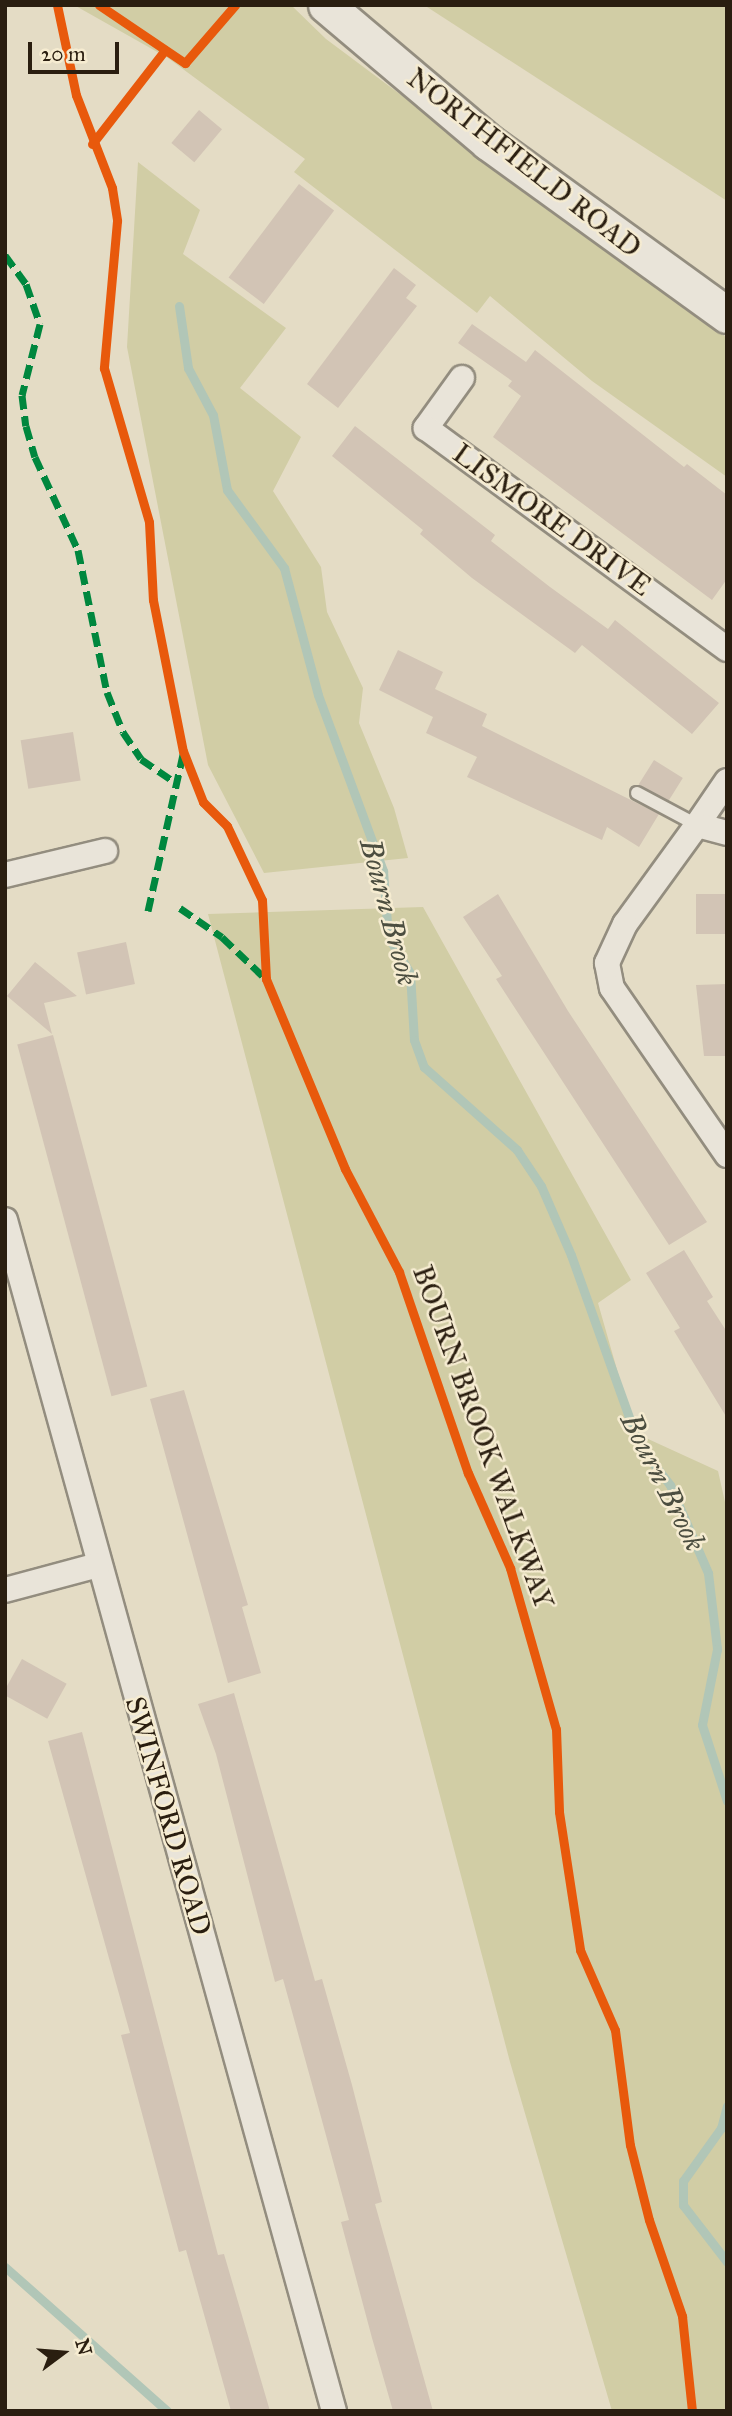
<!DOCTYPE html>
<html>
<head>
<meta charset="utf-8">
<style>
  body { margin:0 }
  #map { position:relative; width:732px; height:2416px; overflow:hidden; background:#e4dcc5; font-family:"IM FELL Great Primer",serif }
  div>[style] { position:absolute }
  .green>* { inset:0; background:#d1cda5 }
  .stream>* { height:9px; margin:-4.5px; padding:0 4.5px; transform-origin:4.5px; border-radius:4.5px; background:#b1c6b7 }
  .building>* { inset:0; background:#d2c4b5; transform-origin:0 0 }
  .roads { filter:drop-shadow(2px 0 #938d7f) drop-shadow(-2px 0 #938d7f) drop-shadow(0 2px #938d7f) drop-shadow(0 -2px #938d7f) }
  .lane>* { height:12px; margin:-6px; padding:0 6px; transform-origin:6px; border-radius:6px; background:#e9e4d9 }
  .street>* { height:24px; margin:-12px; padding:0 12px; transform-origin:12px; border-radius:12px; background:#e9e4d9 }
  .secondary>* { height:35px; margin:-17.5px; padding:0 17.5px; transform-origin:17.5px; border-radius:17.5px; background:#e9e4d9 }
  .quiet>* { height:7px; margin-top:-3.5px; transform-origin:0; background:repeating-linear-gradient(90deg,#00873e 0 14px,transparent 0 21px) }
  .cycleway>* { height:9px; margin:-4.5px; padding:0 4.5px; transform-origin:4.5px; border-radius:4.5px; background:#e8590c }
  span { translate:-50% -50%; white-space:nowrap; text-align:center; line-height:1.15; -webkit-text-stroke:5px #f6ecd1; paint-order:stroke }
  .street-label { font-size:28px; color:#2a1e10 }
  .water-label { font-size:30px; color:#4c4e40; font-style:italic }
  .frame { position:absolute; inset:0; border:7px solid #2a1e10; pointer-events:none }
  .north { position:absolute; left:28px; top:2318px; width:70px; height:70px; -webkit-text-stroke:5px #f6ecd1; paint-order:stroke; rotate:74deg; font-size:19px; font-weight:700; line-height:28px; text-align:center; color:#2a1e10 }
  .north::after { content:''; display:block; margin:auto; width:24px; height:32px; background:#2a1e10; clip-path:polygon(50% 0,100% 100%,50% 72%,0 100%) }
  .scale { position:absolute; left:28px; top:42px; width:91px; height:32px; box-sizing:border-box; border:4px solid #2a1e10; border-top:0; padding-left:9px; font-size:21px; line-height:24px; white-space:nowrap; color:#2a1e10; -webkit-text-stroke:5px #f6ecd1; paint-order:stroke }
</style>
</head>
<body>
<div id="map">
  <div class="green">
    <i style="clip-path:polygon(74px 5px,291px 5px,326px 39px,727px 338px,727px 477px,592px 381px,490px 296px,477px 313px,294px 172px,305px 159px,168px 58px)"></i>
    <i style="clip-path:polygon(424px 5px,727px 5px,727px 201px)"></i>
    <i style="clip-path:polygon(138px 162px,200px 210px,183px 254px,286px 328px,240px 388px,301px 437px,273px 491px,321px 567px,327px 612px,363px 688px,359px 723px,394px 808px,408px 858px,264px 873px,208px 765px,127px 347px)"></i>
    <i style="clip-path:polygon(423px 907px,631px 1280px,598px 1303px,635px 1433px,718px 1471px,727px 1511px,727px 2411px,612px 2411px,510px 2062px,208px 914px)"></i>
  </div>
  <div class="stream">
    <i style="left:179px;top:306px;width:63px;rotate:81.7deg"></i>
    <i style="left:188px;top:368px;width:53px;rotate:62deg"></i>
    <i style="left:213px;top:415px;width:76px;rotate:79.4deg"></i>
    <i style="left:227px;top:490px;width:97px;rotate:53.8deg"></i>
    <i style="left:284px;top:568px;width:131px;rotate:75deg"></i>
    <i style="left:318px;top:695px;width:188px;rotate:69.7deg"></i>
    <i style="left:383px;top:871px;width:52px;rotate:85.6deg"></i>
    <i style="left:387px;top:923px;width:21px;rotate:76deg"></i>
    <i style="left:392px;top:943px;width:35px;rotate:59deg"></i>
    <i style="left:410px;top:973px;width:67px;rotate:86.6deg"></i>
    <i style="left:414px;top:1040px;width:29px;rotate:70deg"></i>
    <i style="left:424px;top:1067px;width:125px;rotate:41.7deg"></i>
    <i style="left:517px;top:1150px;width:43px;rotate:56.3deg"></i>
    <i style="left:541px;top:1186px;width:75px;rotate:66.5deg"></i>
    <i style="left:571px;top:1255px;width:202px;rotate:70.3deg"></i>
    <i style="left:639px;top:1445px;width:51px;rotate:52.2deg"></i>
    <i style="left:670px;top:1485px;width:96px;rotate:66.6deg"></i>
    <i style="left:708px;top:1573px;width:77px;rotate:83.2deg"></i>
    <i style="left:717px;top:1649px;width:77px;rotate:101.2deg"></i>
    <i style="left:702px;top:1725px;width:80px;rotate:71.8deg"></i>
    <i style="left:727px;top:2106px;width:23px;rotate:105deg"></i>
    <i style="left:721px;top:2128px;width:65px;rotate:125.6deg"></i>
    <i style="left:683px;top:2181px;width:24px;rotate:90deg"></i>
    <i style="left:683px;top:2205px;width:72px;rotate:52.3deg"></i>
    <i style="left:5px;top:2267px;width:217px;rotate:41.6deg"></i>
  </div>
  <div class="building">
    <i style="left:199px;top:110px;width:30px;height:43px;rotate:40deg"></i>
    <i style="left:299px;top:184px;width:44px;height:117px;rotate:37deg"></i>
    <i style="clip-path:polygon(394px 268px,416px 285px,406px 298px,417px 306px,338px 408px,307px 384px)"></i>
    <i style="clip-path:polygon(472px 324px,526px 362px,535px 350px,684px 467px,687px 464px,727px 495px,727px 579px,712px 600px,493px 437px,521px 396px,508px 386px,512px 381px,458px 343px)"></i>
    <i style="clip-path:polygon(355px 426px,495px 535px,491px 541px,550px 587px,608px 629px,615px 620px,719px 703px,692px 734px,582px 645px,575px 653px,472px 578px,420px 534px,423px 530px,332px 456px)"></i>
    <i style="clip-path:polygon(398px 650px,443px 672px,435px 689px,487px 714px,482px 726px,659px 814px,639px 847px,607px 827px,602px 840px,467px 777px,477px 757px,426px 733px,433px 717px,379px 690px)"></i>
    <i style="left:73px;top:732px;width:49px;height:53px;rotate:81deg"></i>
    <i style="left:654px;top:760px;width:34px;height:29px;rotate:32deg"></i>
    <i style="clip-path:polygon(498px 894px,568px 1011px,707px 1222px,669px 1245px,496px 979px,502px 976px,463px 917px)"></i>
    <i style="left:727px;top:894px;width:40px;height:31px;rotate:90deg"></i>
    <i style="left:126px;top:942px;width:43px;height:50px;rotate:78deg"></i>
    <i style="clip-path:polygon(35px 962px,77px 996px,44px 1003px,52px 1034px,7px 996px)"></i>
    <i style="clip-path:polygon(727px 984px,727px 1056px,704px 1056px,696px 985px)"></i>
    <i style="left:53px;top:1035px;width:364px;height:37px;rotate:75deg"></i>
    <i style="clip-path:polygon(684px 1250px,713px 1297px,707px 1301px,727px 1332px,727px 1418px,674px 1331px,680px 1328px,646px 1273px)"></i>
    <i style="clip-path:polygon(184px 1390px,248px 1605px,242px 1607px,261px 1673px,228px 1683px,150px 1399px)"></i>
    <i style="left:22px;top:1659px;width:51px;height:40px;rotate:29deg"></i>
    <i style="clip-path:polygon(234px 1693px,315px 1981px,322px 1979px,352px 2085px,382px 2202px,375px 2204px,433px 2411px,393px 2411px,372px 2338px,341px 2222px,349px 2220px,318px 2106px,283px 1979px,275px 1982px,216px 1754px,198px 1704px)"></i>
    <i style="clip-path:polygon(82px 1732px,218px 2255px,224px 2254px,270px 2411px,231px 2411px,186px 2250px,179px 2252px,121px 2035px,130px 2033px,48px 1741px)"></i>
  </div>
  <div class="roads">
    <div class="lane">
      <i style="left:637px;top:793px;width:68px;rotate:28.1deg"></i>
    </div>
    <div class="street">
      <i style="left:462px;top:378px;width:62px;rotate:125.8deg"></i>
      <i style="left:426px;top:428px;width:373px;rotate:36.3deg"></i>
      <i style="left:727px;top:781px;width:53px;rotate:124.3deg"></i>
      <i style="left:697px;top:825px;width:31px;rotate:15deg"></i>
      <i style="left:697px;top:825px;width:122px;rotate:126deg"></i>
      <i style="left:625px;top:924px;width:43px;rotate:114.8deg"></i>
      <i style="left:607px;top:963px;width:25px;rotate:79deg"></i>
      <i style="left:612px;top:988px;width:203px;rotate:55.4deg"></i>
      <i style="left:5px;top:875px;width:103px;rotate:-13.5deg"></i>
      <i style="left:5px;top:1220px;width:1236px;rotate:74.56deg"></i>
      <i style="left:5px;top:1590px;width:96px;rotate:-15deg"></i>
    </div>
    <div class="secondary">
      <i style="left:326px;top:5px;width:212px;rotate:40.2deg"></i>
      <i style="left:488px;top:142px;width:295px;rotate:35.9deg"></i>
    </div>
  </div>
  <div class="quiet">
    <i style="left:5px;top:255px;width:36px;rotate:54deg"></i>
    <i style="left:26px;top:284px;width:42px;rotate:70.7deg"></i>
    <i style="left:40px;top:324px;width:73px;rotate:104.2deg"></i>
    <i style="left:22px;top:395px;width:31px;rotate:83deg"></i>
    <i style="left:26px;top:426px;width:32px;rotate:74deg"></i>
    <i style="left:35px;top:457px;width:102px;rotate:65.2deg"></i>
    <i style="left:78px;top:550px;width:145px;rotate:78.5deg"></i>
    <i style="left:107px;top:692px;width:43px;rotate:68.2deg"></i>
    <i style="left:123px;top:732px;width:32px;rotate:56deg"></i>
    <i style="left:141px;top:759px;width:42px;rotate:34.4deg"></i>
    <i style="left:180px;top:908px;width:51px;rotate:34.6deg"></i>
    <i style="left:222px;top:937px;width:61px;rotate:43.7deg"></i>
    <i style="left:148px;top:911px;width:161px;rotate:-77.4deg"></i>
  </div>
  <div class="cycleway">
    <i style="left:57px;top:5px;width:92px;rotate:78.1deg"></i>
    <i style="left:76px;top:95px;width:100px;rotate:68.8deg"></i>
    <i style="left:112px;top:188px;width:33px;rotate:81deg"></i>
    <i style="left:117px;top:221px;width:148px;rotate:95.1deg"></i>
    <i style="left:104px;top:368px;width:160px;rotate:73.7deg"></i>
    <i style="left:149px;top:522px;width:78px;rotate:87.1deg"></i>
    <i style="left:153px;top:600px;width:154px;rotate:78.8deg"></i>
    <i style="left:183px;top:751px;width:55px;rotate:68.6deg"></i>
    <i style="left:203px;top:802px;width:34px;rotate:45deg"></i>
    <i style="left:227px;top:826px;width:82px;rotate:64.7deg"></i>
    <i style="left:262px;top:900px;width:79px;rotate:87.1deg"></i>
    <i style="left:266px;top:979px;width:206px;rotate:67.4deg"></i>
    <i style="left:345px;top:1169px;width:116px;rotate:62.3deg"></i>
    <i style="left:399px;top:1272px;width:213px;rotate:71.1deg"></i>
    <i style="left:468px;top:1473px;width:104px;rotate:66.1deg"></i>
    <i style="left:510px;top:1568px;width:167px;rotate:74.1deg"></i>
    <i style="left:556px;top:1729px;width:83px;rotate:87.9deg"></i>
    <i style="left:559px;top:1812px;width:140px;rotate:81.3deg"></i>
    <i style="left:580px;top:1950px;width:87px;rotate:66.4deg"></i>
    <i style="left:615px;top:2030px;width:116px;rotate:82.6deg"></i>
    <i style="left:630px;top:2145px;width:77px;rotate:75.8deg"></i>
    <i style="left:649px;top:2220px;width:102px;rotate:71deg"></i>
    <i style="left:682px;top:2316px;width:96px;rotate:84deg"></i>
    <i style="left:99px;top:5px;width:104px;rotate:34deg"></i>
    <i style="left:185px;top:63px;width:77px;rotate:-49.2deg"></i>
    <i style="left:92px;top:144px;width:119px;rotate:-52.2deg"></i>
  </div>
  <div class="street-label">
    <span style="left:524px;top:163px;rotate:38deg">NORTHFIELD ROAD</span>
    <span style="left:552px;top:520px;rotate:36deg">LISMORE DRIVE</span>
    <span style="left:483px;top:1437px;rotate:70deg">BOURN BROOK WALKWAY</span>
    <span style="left:168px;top:1816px;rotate:74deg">SWINFORD ROAD</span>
  </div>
  <div class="water-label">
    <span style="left:389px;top:912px;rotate:75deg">Bourn Brook</span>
    <span style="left:663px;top:1482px;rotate:63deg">Bourn Brook</span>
  </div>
  <div class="frame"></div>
  <div class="north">N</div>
  <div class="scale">20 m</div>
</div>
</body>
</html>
